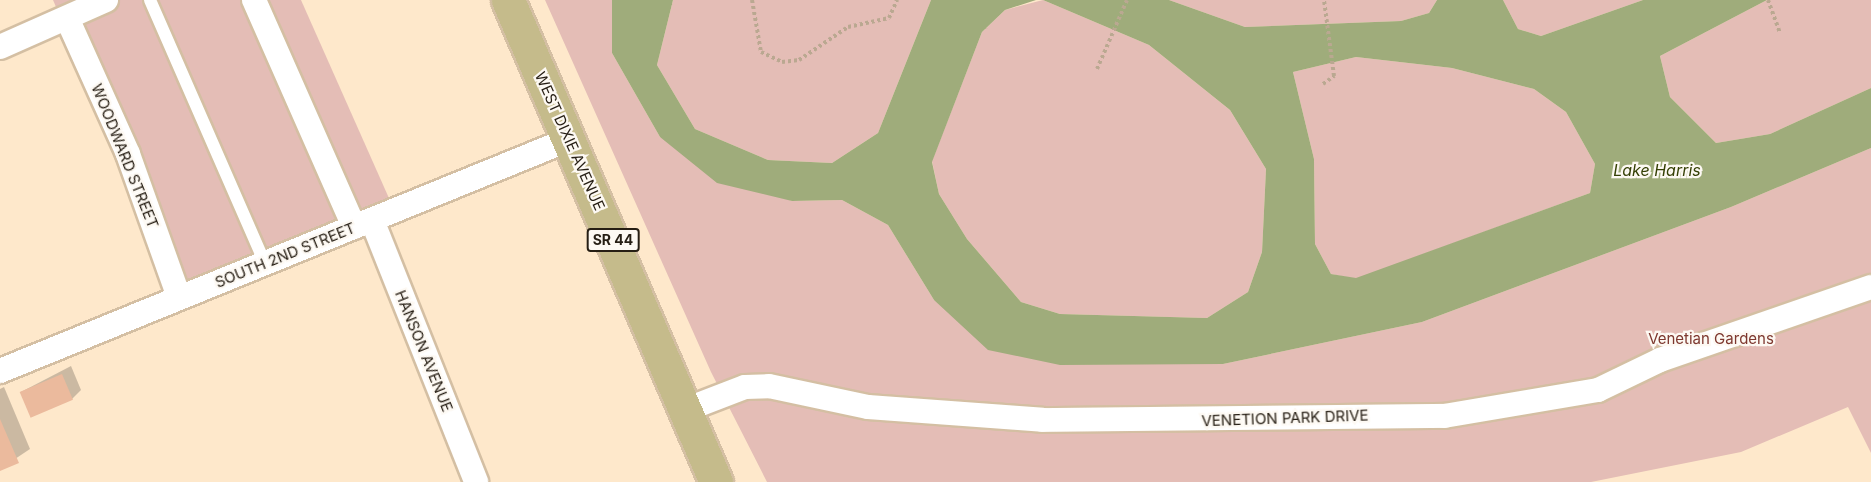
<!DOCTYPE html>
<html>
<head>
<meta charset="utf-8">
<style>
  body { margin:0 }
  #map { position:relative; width:1871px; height:482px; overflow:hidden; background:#fee8cb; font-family:Inter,sans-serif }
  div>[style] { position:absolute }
  .green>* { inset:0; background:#e4bdb6 }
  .water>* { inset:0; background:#9fac7b }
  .shadow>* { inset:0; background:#0003 }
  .building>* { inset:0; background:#ebba9d; transform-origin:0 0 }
  .path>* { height:4px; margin-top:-2px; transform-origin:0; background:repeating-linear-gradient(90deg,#baa891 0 3px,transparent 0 6px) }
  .roads { filter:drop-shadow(2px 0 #d4bfa3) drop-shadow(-2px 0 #d4bfa3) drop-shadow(0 2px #d4bfa3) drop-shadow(0 -2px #d4bfa3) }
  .lane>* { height:12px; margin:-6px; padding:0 6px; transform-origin:6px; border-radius:6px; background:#fff }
  .street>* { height:24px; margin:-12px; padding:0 12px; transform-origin:12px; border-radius:12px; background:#fff }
  .primary>* { height:33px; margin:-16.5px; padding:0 16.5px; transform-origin:16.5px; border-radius:16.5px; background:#c5bb8b }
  span { translate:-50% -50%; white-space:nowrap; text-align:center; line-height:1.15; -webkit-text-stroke:4.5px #fdf9f3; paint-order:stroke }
  .shield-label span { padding:2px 4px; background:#fdf9f3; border:2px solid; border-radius:4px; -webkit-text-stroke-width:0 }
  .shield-label { font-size:14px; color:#261e14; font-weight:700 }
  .street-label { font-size:15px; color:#261e14 }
  .park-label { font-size:15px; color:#7d372e }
  .water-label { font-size:16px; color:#354005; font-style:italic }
</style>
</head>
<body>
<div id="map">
  <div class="green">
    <i style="clip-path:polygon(53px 0,301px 0,392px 205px,181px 297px)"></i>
    <i style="clip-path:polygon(545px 0,612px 0,612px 53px,660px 137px,792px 201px,842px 200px,888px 225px,934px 300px,1223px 364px,1422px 322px,1731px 207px,1871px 148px,1871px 453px,1848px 407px,1741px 452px,1591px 482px,767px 482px,711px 372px)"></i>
    <i style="clip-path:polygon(673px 0,931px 0,878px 133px,832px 163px,768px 160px,695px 129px,657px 65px)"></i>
    <i style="clip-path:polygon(1043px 0,1149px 45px,1230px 110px,1266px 169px,1262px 252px,1248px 292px,1207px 318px,1060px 314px,1021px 302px,967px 239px,939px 194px,932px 161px,982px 32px,1005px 10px)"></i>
    <i style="clip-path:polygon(1169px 0,1437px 0,1429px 13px,1401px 21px,1245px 27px)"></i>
    <i style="clip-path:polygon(1503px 0,1643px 0,1541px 36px,1518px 29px)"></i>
    <i style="clip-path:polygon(1767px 0,1871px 0,1871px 88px,1770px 134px,1716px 143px,1670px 97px,1660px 56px)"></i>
    <i style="clip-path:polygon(1356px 57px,1452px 68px,1534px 89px,1566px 112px,1595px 164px,1590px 193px,1356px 279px,1331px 274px,1315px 244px,1314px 159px,1293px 72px)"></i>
  </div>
  <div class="water">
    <i style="clip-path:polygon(evenodd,612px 0,673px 0,657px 65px,695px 129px,768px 160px,832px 163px,878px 133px,931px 0,1036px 0,1005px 10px,982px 32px,932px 162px,939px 194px,967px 239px,1021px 302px,1060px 314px,1207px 318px,1248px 292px,1262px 252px,1266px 169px,1230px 110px,1149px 45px,1043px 0,1169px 0,1245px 27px,1401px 21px,1429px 13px,1437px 0,1503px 0,1518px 29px,1541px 36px,1643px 0,1767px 0,1660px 56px,1670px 97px,1716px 143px,1770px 134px,1871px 88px,1871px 148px,1731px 207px,1422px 322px,1223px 364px,1060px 365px,988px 350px,934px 300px,888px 225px,842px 200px,792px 201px,717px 183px,660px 137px,612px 53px,612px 0,1356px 57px,1452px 68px,1534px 89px,1566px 112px,1595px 164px,1590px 193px,1356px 278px,1331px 274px,1315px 244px,1314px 159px,1293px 72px,1356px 57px)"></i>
  </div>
  <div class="shadow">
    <i style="clip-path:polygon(71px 366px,81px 390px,72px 399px,21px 392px)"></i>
    <i style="clip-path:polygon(4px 387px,30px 449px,0 469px,0 389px)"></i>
  </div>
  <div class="building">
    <i style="left:62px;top:374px;width:28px;height:46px;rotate:67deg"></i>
    <i style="clip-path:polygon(0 419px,19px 463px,0 471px)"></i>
  </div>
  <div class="path">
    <i style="left:752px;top:0;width:53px;rotate:80.2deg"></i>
    <i style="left:761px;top:52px;width:23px;rotate:25deg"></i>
    <i style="left:782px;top:62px;width:17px;rotate:-7deg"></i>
    <i style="left:799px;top:60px;width:59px;rotate:-34deg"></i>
    <i style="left:848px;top:27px;width:42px;rotate:-12.4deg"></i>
    <i style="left:889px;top:18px;width:20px;rotate:-66deg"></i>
    <i style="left:1768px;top:0;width:35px;rotate:70deg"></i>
    <i style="left:1097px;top:69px;width:75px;rotate:-66.5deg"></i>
    <i style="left:1323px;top:84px;width:14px;rotate:-36deg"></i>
    <i style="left:1334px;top:76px;width:77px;rotate:-97.5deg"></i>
  </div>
  <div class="roads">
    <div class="lane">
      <i style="left:150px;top:0;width:287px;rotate:66.4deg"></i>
    </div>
    <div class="street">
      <i style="left:254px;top:0;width:248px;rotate:66.2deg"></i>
      <i style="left:67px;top:18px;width:149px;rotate:65.8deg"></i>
      <i style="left:128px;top:154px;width:152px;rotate:70.4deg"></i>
      <i style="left:0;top:47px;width:116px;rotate:-23.9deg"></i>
      <i style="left:372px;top:220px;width:282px;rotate:68.3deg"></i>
      <i style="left:0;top:371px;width:615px;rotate:-22.15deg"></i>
      <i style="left:685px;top:410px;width:64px;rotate:-21deg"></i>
      <i style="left:745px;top:387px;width:24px;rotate:-2deg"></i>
      <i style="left:769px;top:386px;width:101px;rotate:12deg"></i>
      <i style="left:868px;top:407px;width:175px;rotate:4.2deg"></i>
      <i style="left:1043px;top:420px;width:401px;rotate:-0.6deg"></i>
      <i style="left:1444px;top:416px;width:156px;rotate:-9.6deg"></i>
      <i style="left:1598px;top:390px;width:69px;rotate:-25.8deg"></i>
      <i style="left:1660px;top:360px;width:223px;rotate:-19.1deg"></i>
    </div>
    <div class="primary">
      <i style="left:508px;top:0;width:525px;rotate:66.66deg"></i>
    </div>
  </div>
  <div class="shield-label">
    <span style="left:613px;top:240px">SR 44</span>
  </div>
  <div class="street-label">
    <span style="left:570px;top:141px;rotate:66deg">WEST DIXIE AVENUE</span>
    <span style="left:125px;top:156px;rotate:68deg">WOODWARD STREET</span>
    <span style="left:285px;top:255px;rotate:-22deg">SOUTH 2ND STREET</span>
    <span style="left:424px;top:351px;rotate:68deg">HANSON AVENUE</span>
    <span style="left:1285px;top:418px;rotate:-2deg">VENETION PARK DRIVE</span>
  </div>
  <div class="park-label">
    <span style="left:1711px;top:339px">Venetian Gardens</span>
  </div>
  <div class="water-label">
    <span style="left:1657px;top:170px">Lake Harris</span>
  </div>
</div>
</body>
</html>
